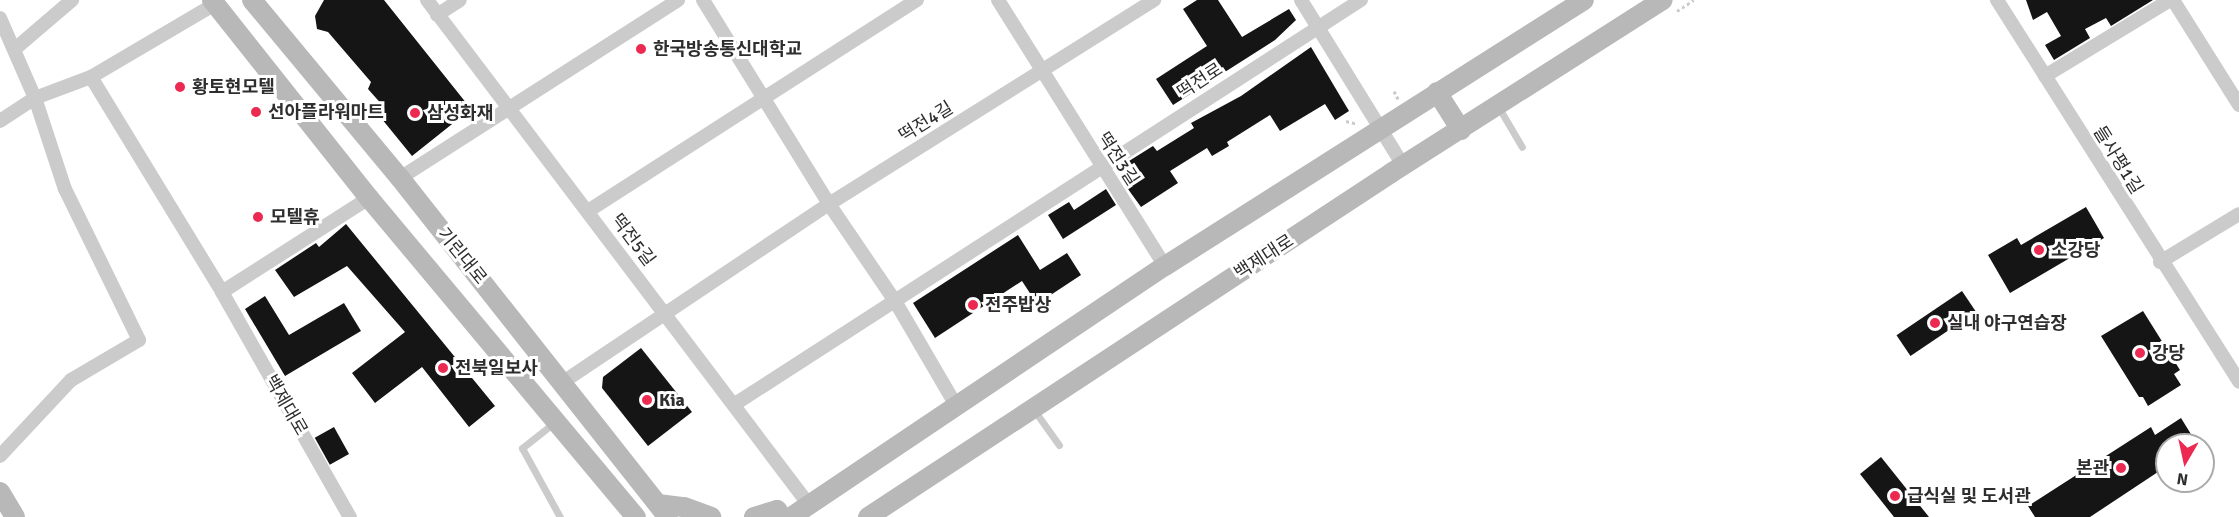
<!DOCTYPE html>
<html>
<head>
<meta charset="utf-8">
<style>
  body { margin:0 }
  #map { position:relative; width:2239px; height:517px; overflow:hidden; background:#fff; font-family:Signika,"Noto Sans KR",sans-serif }
  div>[style] { position:absolute }
  .building>* { inset:0; background:#151515; transform-origin:0 0 }
  .path>* { height:3px; margin-top:-1.5px; transform-origin:0; background:repeating-linear-gradient(90deg,#cbcbcb 0 3px,transparent 0 6px) }
  .lane>* { height:7px; margin:-3.5px; padding:0 3.5px; transform-origin:3.5px; border-radius:3.5px; background:#cbcbcb }
  .street>* { height:14px; margin:-7px; padding:0 7px; transform-origin:7px; border-radius:7px; background:#cbcbcb }
  .secondary>* { height:20px; margin:-10px; padding:0 10px; transform-origin:10px; border-radius:10px; background:#b8b8b8 }
  .dots>* { width:16px; height:16px; translate:-50% -50%; box-sizing:border-box; border:3px solid #fff; border-radius:50% }
  span { translate:-50% -50%; white-space:nowrap; text-align:center; line-height:1.15; -webkit-text-stroke:6px #fff; paint-order:stroke }
  .poi-label { font-size:18px; color:#2e2e2e; font-weight:700 }
  .left { translate:0 -50%; text-align:left }
  .right { translate:-100% -50%; text-align:right }
  .street-label { font-size:18px; color:#2e2e2e }
  .north { position:absolute; left:2155px; top:433px; width:60px; height:60px; box-sizing:border-box; background:#fff; border:2px solid #ababab; border-radius:50%; rotate:189deg; font-size:16px; font-weight:700; line-height:24px; text-align:center; color:#2e2e2e }
  .north::after { content:''; display:block; margin:auto; width:21px; height:27px; background:#eb2951; clip-path:polygon(50% 0,100% 100%,50% 72%,0 100%) }
</style>
</head>
<body>
<div id="map">
  <div class="building">
    <i style="clip-path:polygon(324px 0,384px 0,471px 109px,412px 156px,377px 113px,384px 107px,368px 89px,371px 82px,328px 32px,317px 29px,315px 16px)"></i>
    <i style="clip-path:polygon(1197px 0,1218px 0,1242px 37px,1289px 9px,1296px 20px,1275px 40px,1173px 105px,1156px 79px,1207px 46px,1183px 9px)"></i>
    <i style="clip-path:polygon(2026px 0,2153px 0,2111px 26px,2106px 18px,2085px 29px,2090px 38px,2054px 60px,2045px 45px,2061px 36px,2047px 12px,2033px 20px)"></i>
    <i style="clip-path:polygon(1311px 47px,1349px 111px,1335px 120px,1325px 104px,1280px 131px,1270px 115px,1227px 142px,1229px 146px,1212px 156px,1207px 148px,1170px 171px,1178px 183px,1141px 207px,1120px 178px,1121px 166px,1153px 146px,1157px 151px,1194px 128px,1191px 123px,1241px 96px)"></i>
    <i style="clip-path:polygon(1106px 189px,1116px 205px,1063px 239px,1048px 215px,1069px 202px,1074px 210px)"></i>
    <i style="clip-path:polygon(2086px 207px,2104px 238px,2010px 293px,1988px 255px,2017px 238px,2021px 245px)"></i>
    <i style="clip-path:polygon(346px 224px,495px 406px,469px 427px,422px 367px,375px 403px,352px 373px,405px 332px,347px 266px,294px 297px,275px 270px,316px 243px,319px 247px)"></i>
    <i style="clip-path:polygon(1018px 235px,1040px 270px,1067px 253px,1081px 275px,1037px 304px,1022px 281px,935px 338px,913px 303px)"></i>
    <i style="left:1962px;top:291px;width:25px;height:79px;rotate:56deg"></i>
    <i style="clip-path:polygon(265px 296px,289px 335px,344px 303px,361px 331px,285px 376px,245px 309px)"></i>
    <i style="clip-path:polygon(2143px 311px,2180px 370px,2174px 374px,2181px 385px,2148px 406px,2143px 397px,2139px 397px,2101px 336px)"></i>
    <i style="clip-path:polygon(641px 348px,692px 412px,648px 446px,602px 388px,603px 377px)"></i>
    <i style="clip-path:polygon(2181px 418px,2194px 439px,2185px 445px,2167px 445px,2167px 466px,2090px 517px,2035px 517px,2028px 506px,2151px 427px,2155px 435px)"></i>
    <i style="left:334px;top:427px;width:31px;height:22px;rotate:61deg"></i>
    <i style="clip-path:polygon(1881px 457px,1929px 517px,1894px 517px,1860px 474px)"></i>
  </div>
  <div class="path">
    <i style="left:1677px;top:11px;width:20px;rotate:-33deg"></i>
    <i style="left:1394px;top:91px;width:9px;rotate:63deg"></i>
    <i style="left:1346px;top:121px;width:12px;rotate:14deg"></i>
  </div>
  <div class="lane">
    <i style="left:1499px;top:108px;width:45px;rotate:59.5deg"></i>
    <i style="left:1034px;top:410px;width:43px;rotate:54.5deg"></i>
    <i style="left:555px;top:422px;width:42px;rotate:141.8deg"></i>
    <i style="left:522px;top:448px;width:79px;rotate:61.2deg"></i>
  </div>
  <div class="street">
    <i style="left:427px;top:0;width:633px;rotate:52.89deg"></i>
    <i style="left:703px;top:0;width:240px;rotate:58.3deg"></i>
    <i style="left:829px;top:204px;width:117px;rotate:55.8deg"></i>
    <i style="left:895px;top:301px;width:123px;rotate:59.7deg"></i>
    <i style="left:998px;top:0;width:314px;rotate:57.9deg"></i>
    <i style="left:1301px;top:0;width:194px;rotate:58.3deg"></i>
    <i style="left:1997px;top:0;width:452px;rotate:57.6deg"></i>
    <i style="left:2173px;top:0;width:124px;rotate:57.8deg"></i>
    <i style="left:437px;top:15px;width:27px;rotate:-33deg"></i>
    <i style="left:0;top:18px;width:87px;rotate:66.4deg"></i>
    <i style="left:35px;top:98px;width:96px;rotate:71.8deg"></i>
    <i style="left:65px;top:189px;width:168px;rotate:63.9deg"></i>
    <i style="left:139px;top:340px;width:79px;rotate:149.5deg"></i>
    <i style="left:71px;top:380px;width:104px;rotate:133.1deg"></i>
    <i style="left:16px;top:48px;width:74px;rotate:-40.6deg"></i>
    <i style="left:2045px;top:76px;width:146px;rotate:-31.3deg"></i>
    <i style="left:91px;top:77px;width:252px;rotate:58.6deg"></i>
    <i style="left:222px;top:292px;width:259px;rotate:60.4deg"></i>
    <i style="left:0;top:121px;width:42px;rotate:-33.3deg"></i>
    <i style="left:35px;top:98px;width:60px;rotate:-20.6deg"></i>
    <i style="left:91px;top:77px;width:144px;rotate:-30.5deg"></i>
    <i style="left:400px;top:178px;width:330px;rotate:-32.6deg"></i>
    <i style="left:588px;top:211px;width:391px;rotate:-32.7deg"></i>
    <i style="left:2160px;top:262px;width:92px;rotate:-31.3deg"></i>
    <i style="left:222px;top:292px;width:174px;rotate:-32.6deg"></i>
    <i style="left:563px;top:382px;width:320px;rotate:-33.8deg"></i>
    <i style="left:829px;top:204px;width:384px;rotate:-32.1deg"></i>
    <i style="left:735px;top:404px;width:745px;rotate:-32.84deg"></i>
  </div>
  <div class="secondary">
    <i style="left:212px;top:0;width:253px;rotate:51.6deg"></i>
    <i style="left:369px;top:198px;width:416px;rotate:50.1deg"></i>
    <i style="left:252px;top:0;width:231px;rotate:50.3deg"></i>
    <i style="left:400px;top:178px;width:432px;rotate:51.7deg"></i>
    <i style="left:1437px;top:92px;width:45px;rotate:57.7deg"></i>
    <i style="left:0;top:492px;width:29px;rotate:59deg"></i>
    <i style="left:658px;top:504px;width:26px;rotate:7deg"></i>
    <i style="left:684px;top:507px;width:29px;rotate:20deg"></i>
    <i style="left:754px;top:517px;width:24px;rotate:-17deg"></i>
    <i style="left:777px;top:510px;width:9px;rotate:54deg"></i>
    <i style="left:791px;top:517px;width:450px;rotate:-33.9deg"></i>
    <i style="left:1165px;top:266px;width:496px;rotate:-32.4deg"></i>
    <i style="left:868px;top:517px;width:626px;rotate:-33.33deg"></i>
    <i style="left:1391px;top:173px;width:322px;rotate:-32.5deg"></i>
  </div>
  <div class="dots">
    <i style="left:641px;top:49px;background:#eb2951"></i>
    <i style="left:180px;top:87px;background:#eb2951"></i>
    <i style="left:256px;top:112px;background:#eb2951"></i>
    <i style="left:415px;top:113px;background:#eb2951"></i>
    <i style="left:258px;top:217px;background:#eb2951"></i>
    <i style="left:2039px;top:250px;background:#eb2951"></i>
    <i style="left:973px;top:305px;background:#eb2951"></i>
    <i style="left:1935px;top:323px;background:#eb2951"></i>
    <i style="left:2140px;top:353px;background:#eb2951"></i>
    <i style="left:443px;top:368px;background:#eb2951"></i>
    <i style="left:647px;top:400px;background:#eb2951"></i>
    <i style="left:2121px;top:468px;background:#eb2951"></i>
    <i style="left:1895px;top:496px;background:#eb2951"></i>
  </div>
  <div class="poi-label">
    <span class="left" style="left:653px;top:49px">한국방송통신대학교</span>
    <span class="left" style="left:192px;top:87px">황토현모텔</span>
    <span class="left" style="left:268px;top:112px">선아플라워마트</span>
    <span class="left" style="left:427px;top:113px">삼성화재</span>
    <span class="left" style="left:270px;top:217px">모텔휴</span>
    <span class="left" style="left:2051px;top:250px">소강당</span>
    <span class="left" style="left:985px;top:305px">전주밥상</span>
    <span class="left" style="left:1947px;top:323px">실내 야구연습장</span>
    <span class="left" style="left:2152px;top:353px">강당</span>
    <span class="left" style="left:455px;top:368px">전북일보사</span>
    <span class="left" style="left:659px;top:400px">Kia</span>
    <span class="right" style="left:2109px;top:468px">본관</span>
    <span class="left" style="left:1907px;top:496px">급식실 및 도서관</span>
  </div>
  <div class="street-label">
    <span style="left:1200px;top:81px;rotate:-33deg">떡전로</span>
    <span style="left:926px;top:122px;rotate:-32deg">떡전4길</span>
    <span style="left:1118px;top:159px;rotate:57deg">떡전3길</span>
    <span style="left:2118px;top:160px;rotate:58deg">들사평1길</span>
    <span style="left:633px;top:240px;rotate:53deg">떡전5길</span>
    <span style="left:462px;top:256px;rotate:51deg">기린대로</span>
    <span style="left:1264px;top:257px;rotate:-33deg">백제대로</span>
    <span style="left:286px;top:405px;rotate:60deg">백제대로</span>
  </div>
  <div class="north">N</div>
</div>
</body>
</html>
